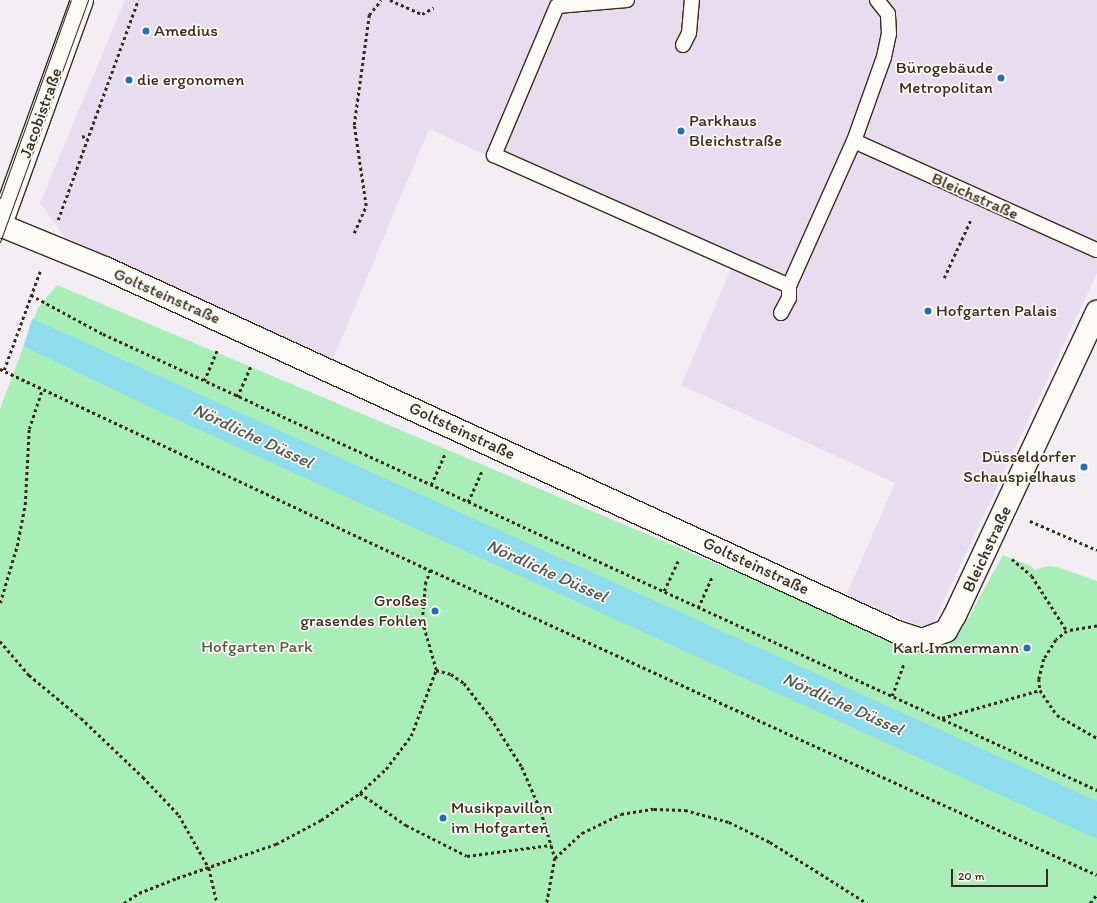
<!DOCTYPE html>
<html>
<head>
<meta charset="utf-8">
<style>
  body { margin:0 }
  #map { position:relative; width:1097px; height:903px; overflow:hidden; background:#f3eef3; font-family:Itim,sans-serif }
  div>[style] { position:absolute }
  .built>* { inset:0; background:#e7ddee }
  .green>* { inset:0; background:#a9edb8 }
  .water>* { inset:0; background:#8edcec }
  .pier>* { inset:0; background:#f3eef3 }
  .path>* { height:2.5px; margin-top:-1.25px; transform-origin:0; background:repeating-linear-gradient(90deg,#3b2a1e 0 3px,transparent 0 6px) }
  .roads { filter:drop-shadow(1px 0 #3b2a1e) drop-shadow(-1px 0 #3b2a1e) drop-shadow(0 1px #3b2a1e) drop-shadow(0 -1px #3b2a1e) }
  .lane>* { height:14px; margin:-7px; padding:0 7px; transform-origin:7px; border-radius:7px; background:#fdfcf7 }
  .street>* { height:22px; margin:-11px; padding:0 11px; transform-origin:11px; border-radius:11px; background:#fdfcf7 }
  .secondary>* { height:22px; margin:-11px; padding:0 11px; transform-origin:11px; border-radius:11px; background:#fdfcf7 }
  .tram>* { height:1px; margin:-0.5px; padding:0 0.5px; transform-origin:0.5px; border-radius:0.5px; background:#3b2a1e }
  .dots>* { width:11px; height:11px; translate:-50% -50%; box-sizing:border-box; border:2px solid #fdfcf7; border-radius:50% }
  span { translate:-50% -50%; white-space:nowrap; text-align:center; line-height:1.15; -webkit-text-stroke:3.5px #fdfcf7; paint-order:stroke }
  .poi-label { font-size:17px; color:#3b2a1e }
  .left { translate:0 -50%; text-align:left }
  .right { translate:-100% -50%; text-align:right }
  .street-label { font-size:17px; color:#3b2a1e }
  .park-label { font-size:17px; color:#565b44 }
  .water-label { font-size:18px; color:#505652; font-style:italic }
  .scale { position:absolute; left:951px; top:869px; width:97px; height:18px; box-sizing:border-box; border:2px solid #3b2a1e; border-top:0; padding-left:5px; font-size:12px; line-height:14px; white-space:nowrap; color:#3b2a1e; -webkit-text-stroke:3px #fdfcf7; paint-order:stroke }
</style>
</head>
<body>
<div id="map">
  <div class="built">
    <i style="clip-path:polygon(125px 0,1097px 0,1097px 273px,930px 630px,846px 596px,895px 483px,681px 385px,732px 267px,429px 129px,333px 359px,66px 239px,40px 203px)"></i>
  </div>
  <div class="green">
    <i style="clip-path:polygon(57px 285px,914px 647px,955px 634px,969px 617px,1003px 555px,1031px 566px,1035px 570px,1048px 566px,1057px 567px,1097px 581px,1097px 903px,0 903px,0 409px,38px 308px)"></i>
  </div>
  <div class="water">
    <i style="clip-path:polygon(0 304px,1097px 801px,1097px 839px,169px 416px,0 335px)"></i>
  </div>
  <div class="pier">
    <i style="clip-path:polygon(0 302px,33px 316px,23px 348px,0 337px)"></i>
  </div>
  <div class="path">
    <i style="left:390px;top:0;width:35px;rotate:24deg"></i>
    <i style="left:422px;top:14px;width:13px;rotate:-29deg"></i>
    <i style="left:82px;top:136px;width:6px;rotate:18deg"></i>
    <i style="left:58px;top:220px;width:234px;rotate:-70deg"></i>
    <i style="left:354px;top:233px;width:30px;rotate:-66deg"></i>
    <i style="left:366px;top:206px;width:82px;rotate:-98.4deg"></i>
    <i style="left:354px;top:125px;width:111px;rotate:-82.2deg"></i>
    <i style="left:369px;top:15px;width:19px;rotate:-51deg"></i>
    <i style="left:944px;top:278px;width:65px;rotate:-65.4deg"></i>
    <i style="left:31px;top:295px;width:82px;rotate:28.4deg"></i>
    <i style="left:103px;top:334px;width:1094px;rotate:24.64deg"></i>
    <i style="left:0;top:369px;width:475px;rotate:25.1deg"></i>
    <i style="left:430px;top:570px;width:733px;rotate:24.57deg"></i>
    <i style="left:4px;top:370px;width:105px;rotate:-70deg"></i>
    <i style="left:204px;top:381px;width:34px;rotate:-67deg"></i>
    <i style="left:237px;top:397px;width:34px;rotate:-66deg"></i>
    <i style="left:431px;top:485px;width:34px;rotate:-66deg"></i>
    <i style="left:468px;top:502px;width:34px;rotate:-66deg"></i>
    <i style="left:1030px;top:521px;width:73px;rotate:23.4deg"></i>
    <i style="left:1012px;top:559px;width:26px;rotate:40deg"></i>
    <i style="left:1032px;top:576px;width:65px;rotate:57.5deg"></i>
    <i style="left:664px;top:591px;width:33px;rotate:-65deg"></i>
    <i style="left:0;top:603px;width:59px;rotate:-73.4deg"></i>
    <i style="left:17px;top:546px;width:42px;rotate:-79deg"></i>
    <i style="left:25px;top:505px;width:76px;rotate:-87deg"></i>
    <i style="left:29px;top:429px;width:41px;rotate:-71.6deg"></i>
    <i style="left:698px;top:608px;width:34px;rotate:-66deg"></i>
    <i style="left:1097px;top:626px;width:30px;rotate:171deg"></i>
    <i style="left:1067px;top:631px;width:14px;rotate:141deg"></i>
    <i style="left:1056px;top:640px;width:22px;rotate:122deg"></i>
    <i style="left:1044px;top:659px;width:21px;rotate:104deg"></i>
    <i style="left:1039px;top:679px;width:11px;rotate:85deg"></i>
    <i style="left:1040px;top:690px;width:30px;rotate:56deg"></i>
    <i style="left:1057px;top:715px;width:46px;rotate:29.9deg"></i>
    <i style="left:0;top:641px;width:45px;rotate:49.5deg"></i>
    <i style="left:29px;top:675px;width:67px;rotate:39.6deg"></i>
    <i style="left:81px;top:718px;width:86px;rotate:43.6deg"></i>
    <i style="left:143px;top:777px;width:52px;rotate:46.5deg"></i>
    <i style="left:179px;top:815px;width:61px;rotate:60.5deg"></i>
    <i style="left:209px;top:868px;width:36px;rotate:77deg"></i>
    <i style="left:436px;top:670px;width:16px;rotate:15deg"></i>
    <i style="left:451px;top:674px;width:16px;rotate:35deg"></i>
    <i style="left:464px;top:683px;width:44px;rotate:52.4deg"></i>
    <i style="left:491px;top:718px;width:58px;rotate:57.7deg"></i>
    <i style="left:522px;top:767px;width:48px;rotate:66.6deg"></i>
    <i style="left:541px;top:811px;width:49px;rotate:73.4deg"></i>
    <i style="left:555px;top:858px;width:46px;rotate:100.1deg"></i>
    <i style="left:892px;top:696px;width:35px;rotate:-70deg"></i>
    <i style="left:942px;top:718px;width:102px;rotate:-15.9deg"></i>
    <i style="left:360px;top:793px;width:56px;rotate:34.8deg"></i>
    <i style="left:406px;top:825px;width:68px;rotate:26.9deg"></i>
    <i style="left:467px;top:856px;width:85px;rotate:-7.5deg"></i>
    <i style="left:555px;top:858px;width:37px;rotate:-43deg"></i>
    <i style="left:582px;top:833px;width:43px;rotate:-26deg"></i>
    <i style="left:621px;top:814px;width:33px;rotate:-9deg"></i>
    <i style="left:654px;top:809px;width:31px;rotate:2deg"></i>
    <i style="left:685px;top:810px;width:46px;rotate:15.3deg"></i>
    <i style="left:729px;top:822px;width:46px;rotate:26deg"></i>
    <i style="left:770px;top:842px;width:115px;rotate:32.2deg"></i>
    <i style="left:124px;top:903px;width:18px;rotate:-34deg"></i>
    <i style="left:139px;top:893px;width:41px;rotate:-21.5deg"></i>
    <i style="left:177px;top:878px;width:105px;rotate:-19deg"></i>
    <i style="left:276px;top:844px;width:51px;rotate:-28.1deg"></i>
    <i style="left:321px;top:820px;width:47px;rotate:-34.7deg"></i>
    <i style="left:360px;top:793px;width:35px;rotate:-43deg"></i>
    <i style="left:386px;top:769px;width:41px;rotate:-52.9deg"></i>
    <i style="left:411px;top:736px;width:71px;rotate:-69.3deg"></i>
    <i style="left:436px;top:670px;width:51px;rotate:-105.9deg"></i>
    <i style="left:422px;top:621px;width:37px;rotate:-85deg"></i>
    <i style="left:425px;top:584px;width:15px;rotate:-70deg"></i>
    <i style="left:1090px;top:903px;width:11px;rotate:-52deg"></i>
  </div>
  <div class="roads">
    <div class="lane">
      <i style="left:627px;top:0;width:70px;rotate:175.1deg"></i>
      <i style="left:557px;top:6px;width:162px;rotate:112.9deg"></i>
      <i style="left:494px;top:155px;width:323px;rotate:23.9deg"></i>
      <i style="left:683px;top:45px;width:13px;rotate:-63deg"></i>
      <i style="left:689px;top:33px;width:33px;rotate:-85deg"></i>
      <i style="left:854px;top:141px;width:266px;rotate:24.2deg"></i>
      <i style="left:781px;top:313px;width:17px;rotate:-62deg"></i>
      <i style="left:789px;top:298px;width:12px;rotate:-90deg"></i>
      <i style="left:789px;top:286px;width:159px;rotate:-65.9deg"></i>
      <i style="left:854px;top:141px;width:89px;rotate:-70.3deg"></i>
      <i style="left:884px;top:57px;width:24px;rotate:-78deg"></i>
      <i style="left:889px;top:34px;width:20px;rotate:-93deg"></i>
      <i style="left:888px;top:14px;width:18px;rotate:-128deg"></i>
    </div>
    <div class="street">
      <i style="left:0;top:225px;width:113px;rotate:22.3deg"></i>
      <i style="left:105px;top:268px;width:872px;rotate:24.68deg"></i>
      <i style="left:897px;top:632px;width:26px;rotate:18deg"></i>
      <i style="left:922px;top:640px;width:26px;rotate:-21deg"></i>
      <i style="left:946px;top:631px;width:18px;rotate:-61deg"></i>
      <i style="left:955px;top:615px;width:335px;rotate:-64.9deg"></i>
    </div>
    <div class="secondary">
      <i style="left:0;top:227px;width:241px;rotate:-70.1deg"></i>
    </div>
  </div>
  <div class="tram">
    <i style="left:0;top:198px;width:210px;rotate:-70.3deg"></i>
    <i style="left:0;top:242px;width:258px;rotate:-70deg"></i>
  </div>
  <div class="dots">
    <i style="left:146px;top:31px;background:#1f6fb2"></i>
    <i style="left:1001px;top:78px;background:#1f6fb2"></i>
    <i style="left:129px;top:80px;background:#1f6fb2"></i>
    <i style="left:681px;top:131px;background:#1f6fb2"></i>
    <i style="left:928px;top:311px;background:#1f6fb2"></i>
    <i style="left:1084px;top:467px;background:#1f6fb2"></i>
    <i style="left:435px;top:611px;background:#1f6fb2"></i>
    <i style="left:1027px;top:648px;background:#1f6fb2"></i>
    <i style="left:443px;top:818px;background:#1f6fb2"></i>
  </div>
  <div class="poi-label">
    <span class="left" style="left:154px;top:31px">Amedius</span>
    <span class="right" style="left:993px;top:78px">Bürogebäude<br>Metropolitan</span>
    <span class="left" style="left:137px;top:80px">die ergonomen</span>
    <span class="left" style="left:689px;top:131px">Parkhaus<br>Bleichstraße</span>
    <span class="left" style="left:936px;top:311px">Hofgarten Palais</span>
    <span class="right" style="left:1076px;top:467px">Düsseldorfer<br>Schauspielhaus</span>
    <span class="right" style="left:427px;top:611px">Großes<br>grasendes Fohlen</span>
    <span class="right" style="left:1019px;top:648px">Karl Immermann</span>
    <span class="left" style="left:451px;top:818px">Musikpavillon<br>im Hofgarten</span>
  </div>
  <div class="street-label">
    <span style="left:41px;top:113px;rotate:-70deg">Jacobistraße</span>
    <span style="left:975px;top:196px;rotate:24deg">Bleichstraße</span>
    <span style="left:167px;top:296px;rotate:24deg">Goltsteinstraße</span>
    <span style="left:462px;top:431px;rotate:25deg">Goltsteinstraße</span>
    <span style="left:987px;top:549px;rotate:-65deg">Bleichstraße</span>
    <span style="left:756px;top:566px;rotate:25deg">Goltsteinstraße</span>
  </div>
  <div class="park-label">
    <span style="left:257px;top:647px">Hofgarten Park</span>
  </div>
  <div class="water-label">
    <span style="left:253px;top:436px;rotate:25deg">Nördliche Düssel</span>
    <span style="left:547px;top:571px;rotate:24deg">Nördliche Düssel</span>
    <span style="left:843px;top:704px;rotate:24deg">Nördliche Düssel</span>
  </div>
  <div class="scale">20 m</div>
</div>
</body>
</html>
